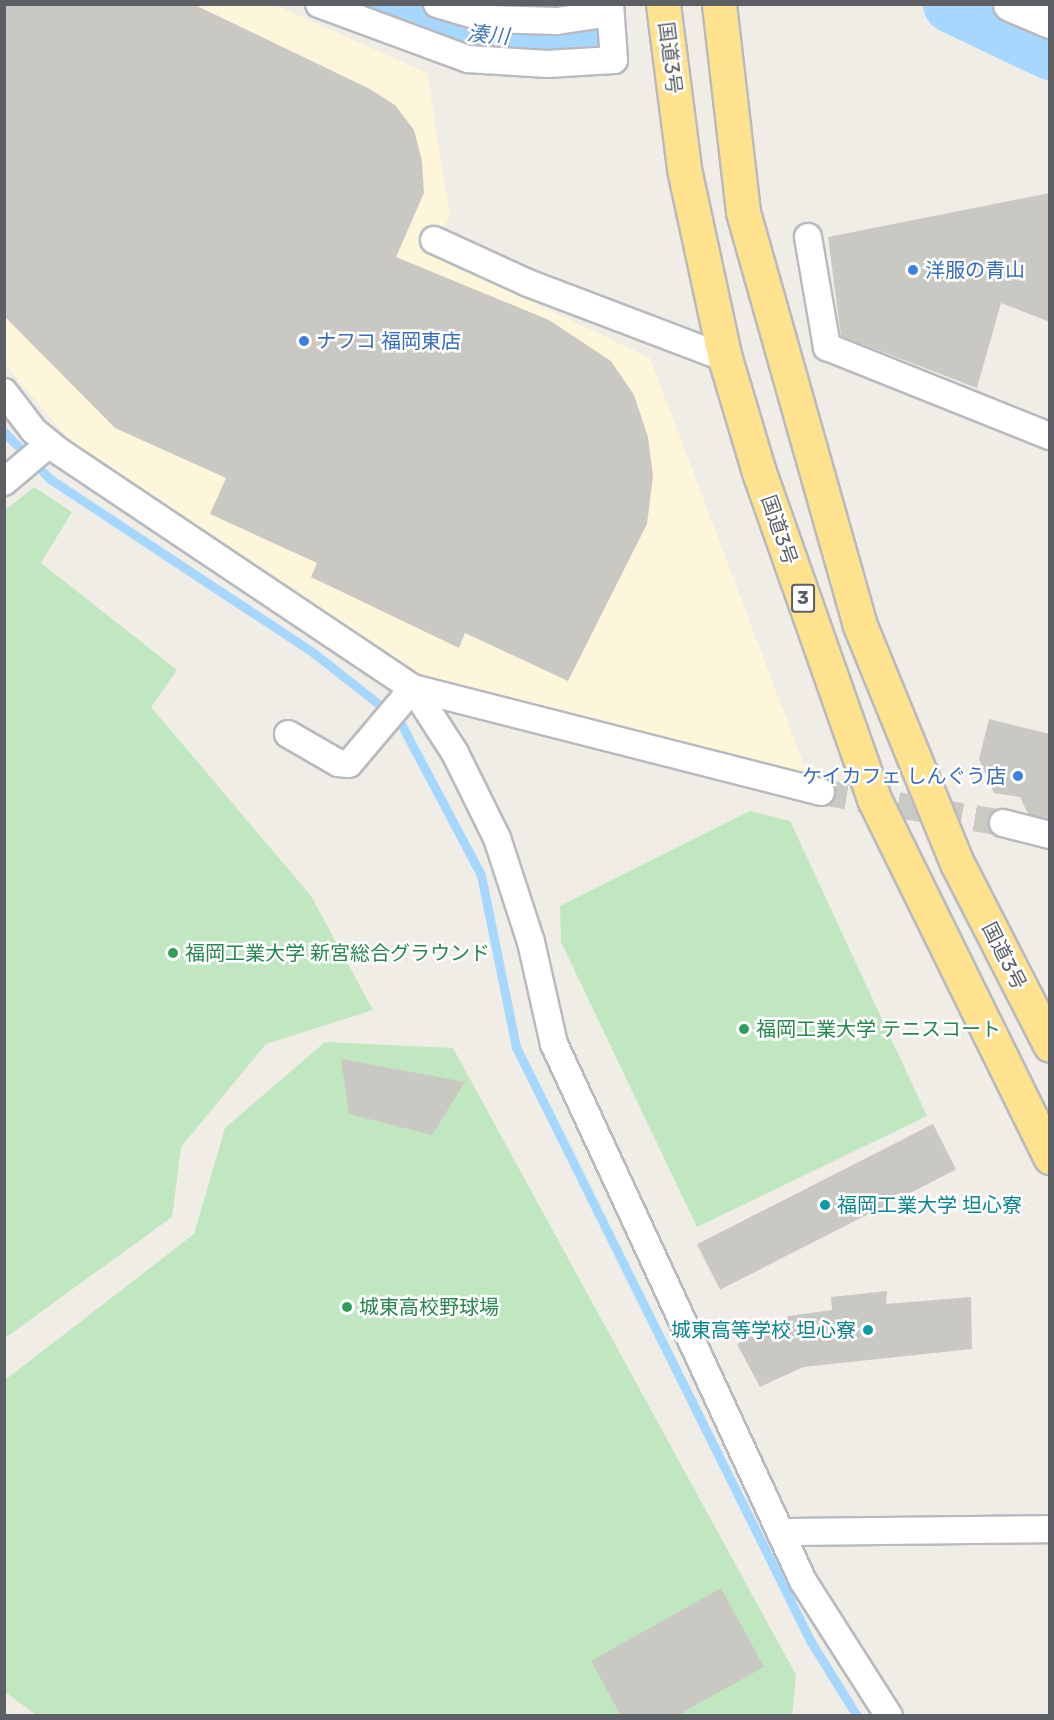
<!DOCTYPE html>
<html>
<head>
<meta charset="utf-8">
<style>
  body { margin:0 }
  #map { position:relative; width:1054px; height:1720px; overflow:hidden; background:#efede5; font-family:Rubik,"Noto Sans JP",sans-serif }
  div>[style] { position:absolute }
  .commercial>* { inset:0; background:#fef6db }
  .green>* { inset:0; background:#c1e7c1 }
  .stream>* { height:9px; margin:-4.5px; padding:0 4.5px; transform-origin:4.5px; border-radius:4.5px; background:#a5d7ff }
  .river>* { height:57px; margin:-28.5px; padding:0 28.5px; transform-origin:28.5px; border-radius:28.5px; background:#a5d7ff }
  .building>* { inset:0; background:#cac8c2; transform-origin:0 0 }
  .street-tunnel>* { height:26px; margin-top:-13px; transform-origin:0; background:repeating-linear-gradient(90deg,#cacac5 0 26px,transparent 0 39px) }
  .roads { filter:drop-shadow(2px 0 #b7babf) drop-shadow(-2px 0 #b7babf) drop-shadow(0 2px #b7babf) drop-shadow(0 -2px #b7babf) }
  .street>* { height:26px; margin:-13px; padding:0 13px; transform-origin:13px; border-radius:13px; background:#fff }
  .secondary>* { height:33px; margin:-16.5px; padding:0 16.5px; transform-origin:16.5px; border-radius:16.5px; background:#fff }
  .highway>* { height:33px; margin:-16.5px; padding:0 16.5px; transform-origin:16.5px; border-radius:16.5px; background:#fee28d }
  .dots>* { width:16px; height:16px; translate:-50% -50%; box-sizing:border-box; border:3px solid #fff; border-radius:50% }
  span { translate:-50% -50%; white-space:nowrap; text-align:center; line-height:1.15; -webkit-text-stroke:5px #fff; paint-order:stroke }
  .shield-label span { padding:2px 4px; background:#fff; border:2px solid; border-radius:4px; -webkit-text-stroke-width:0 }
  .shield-label { font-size:18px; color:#5c6065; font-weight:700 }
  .street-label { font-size:20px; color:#5c6065 }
  .shop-label { font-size:20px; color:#366cbe }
  .left { translate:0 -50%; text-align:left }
  .right { translate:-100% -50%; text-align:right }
  .leisure-label { font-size:20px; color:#27864d }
  .culture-label { font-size:20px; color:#0d838f }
  .water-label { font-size:21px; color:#4077b3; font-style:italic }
  .frame { position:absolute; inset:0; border:6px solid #5c6065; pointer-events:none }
</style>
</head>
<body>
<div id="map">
  <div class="commercial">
    <i style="clip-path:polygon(4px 5px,275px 5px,427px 73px,450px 215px,431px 254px,650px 358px,807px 773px,419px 679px,69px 440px,5px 364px)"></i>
  </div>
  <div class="green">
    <i style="clip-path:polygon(34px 487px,72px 512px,41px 563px,177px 670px,151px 707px,311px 896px,373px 1010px,266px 1044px,181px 1147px,172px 1217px,5px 1338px,4px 511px)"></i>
    <i style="clip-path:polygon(750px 811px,790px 821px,927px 1116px,697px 1227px,561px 942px,560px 906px)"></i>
    <i style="clip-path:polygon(325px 1042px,453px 1048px,796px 1675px,792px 1716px,38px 1716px,5px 1692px,5px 1380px,194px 1234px,225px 1128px)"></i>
  </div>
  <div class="stream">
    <i style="left:4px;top:432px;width:66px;rotate:45.6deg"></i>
    <i style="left:50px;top:479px;width:318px;rotate:33.4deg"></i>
    <i style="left:315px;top:654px;width:107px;rotate:38.2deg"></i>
    <i style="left:399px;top:720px;width:175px;rotate:62.1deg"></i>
    <i style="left:481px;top:875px;width:176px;rotate:78.5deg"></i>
    <i style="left:516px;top:1047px;width:664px;rotate:63.63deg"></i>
    <i style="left:811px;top:1642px;width:87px;rotate:58.1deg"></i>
  </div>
  <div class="river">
    <i style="left:387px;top:4px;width:85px;rotate:21.4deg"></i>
    <i style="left:466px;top:35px;width:128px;rotate:2.2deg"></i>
    <i style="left:951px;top:4px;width:110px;rotate:25.4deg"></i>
  </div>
  <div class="building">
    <i style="clip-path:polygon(5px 4px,193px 4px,370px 89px,395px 105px,414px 130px,422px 161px,424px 193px,396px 257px,549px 320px,611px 361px,634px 395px,648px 437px,653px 476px,647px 524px,568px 681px,465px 633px,459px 648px,311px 577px,317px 563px,210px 514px,226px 478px,115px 428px,5px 317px)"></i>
    <i style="clip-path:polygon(1050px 193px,1050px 322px,1001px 303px,977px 388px,841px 336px,828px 237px)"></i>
    <i style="clip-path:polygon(989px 719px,1050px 734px,1050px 823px,1030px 818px,1020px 797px,994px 793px,979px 759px)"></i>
    <i style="clip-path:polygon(341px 1059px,465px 1082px,432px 1135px,349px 1114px)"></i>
    <i style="left:933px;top:1124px;width:51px;height:265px;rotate:63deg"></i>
    <i style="clip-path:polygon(887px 1291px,886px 1304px,971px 1297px,972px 1349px,803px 1367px,760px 1387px,737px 1344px,789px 1316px,832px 1310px,831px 1297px)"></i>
    <i style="clip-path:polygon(721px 1588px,764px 1667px,676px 1716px,621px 1716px,591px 1661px)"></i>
  </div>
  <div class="street-tunnel">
    <i style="left:821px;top:792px;width:185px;rotate:9.7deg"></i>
  </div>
  <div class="roads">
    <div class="street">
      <i style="left:319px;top:4px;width:159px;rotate:20.3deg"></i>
      <i style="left:468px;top:59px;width:79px;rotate:3.6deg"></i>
      <i style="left:547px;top:64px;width:67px;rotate:-3.4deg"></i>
      <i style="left:614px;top:60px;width:56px;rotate:-94.1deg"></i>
      <i style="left:437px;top:4px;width:53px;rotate:16.4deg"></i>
      <i style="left:488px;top:19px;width:69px;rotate:1.7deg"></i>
      <i style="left:557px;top:21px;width:54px;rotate:-8.6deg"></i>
      <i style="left:808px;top:237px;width:112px;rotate:80.2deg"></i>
      <i style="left:827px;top:347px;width:240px;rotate:21.8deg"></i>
      <i style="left:434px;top:240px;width:103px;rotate:24.6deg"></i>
      <i style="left:528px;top:283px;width:211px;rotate:20.8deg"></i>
      <i style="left:4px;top:392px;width:49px;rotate:52.4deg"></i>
      <i style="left:34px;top:431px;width:33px;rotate:39deg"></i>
      <i style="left:60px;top:452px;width:425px;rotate:33.8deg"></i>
      <i style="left:413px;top:688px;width:421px;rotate:14.3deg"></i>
      <i style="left:4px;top:482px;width:59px;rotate:-40.2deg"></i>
      <i style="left:413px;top:688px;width:77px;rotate:57.1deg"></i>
      <i style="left:455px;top:753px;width:95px;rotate:63.7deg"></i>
      <i style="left:497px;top:838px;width:109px;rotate:71.9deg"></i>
      <i style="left:531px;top:942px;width:105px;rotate:77.3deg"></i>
      <i style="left:554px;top:1044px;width:592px;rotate:65.12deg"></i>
      <i style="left:803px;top:1581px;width:160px;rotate:57.5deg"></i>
      <i style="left:288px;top:734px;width:58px;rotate:30.1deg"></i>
      <i style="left:338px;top:763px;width:11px;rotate:5deg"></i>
      <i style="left:349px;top:764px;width:99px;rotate:-49.9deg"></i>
      <i style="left:1003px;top:823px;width:49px;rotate:14.3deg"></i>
      <i style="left:780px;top:1532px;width:270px;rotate:-0.6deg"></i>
    </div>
    <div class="secondary">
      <i style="left:1010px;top:4px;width:43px;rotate:23deg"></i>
    </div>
    <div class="highway">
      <i style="left:663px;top:4px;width:166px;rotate:82.7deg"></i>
      <i style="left:684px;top:169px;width:193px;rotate:77.8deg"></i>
      <i style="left:725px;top:358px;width:119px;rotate:73.4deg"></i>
      <i style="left:759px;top:472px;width:347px;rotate:70.6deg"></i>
      <i style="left:874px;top:799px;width:399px;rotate:63.8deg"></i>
      <i style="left:719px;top:4px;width:209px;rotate:83.4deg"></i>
      <i style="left:743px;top:212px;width:427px;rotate:74.2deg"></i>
      <i style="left:859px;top:623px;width:261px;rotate:67.8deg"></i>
      <i style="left:958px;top:865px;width:202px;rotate:62.9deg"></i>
    </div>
  </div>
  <div class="dots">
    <i style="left:913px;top:270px;background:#3f7fe0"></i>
    <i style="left:304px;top:341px;background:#3f7fe0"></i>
    <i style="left:1018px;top:776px;background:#3f7fe0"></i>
    <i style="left:173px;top:953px;background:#2e9e5b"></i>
    <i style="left:744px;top:1029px;background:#2e9e5b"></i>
    <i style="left:825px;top:1205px;background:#0f9aa8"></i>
    <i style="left:347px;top:1307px;background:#2e9e5b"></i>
    <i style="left:868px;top:1330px;background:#0f9aa8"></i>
  </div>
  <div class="shield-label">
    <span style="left:803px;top:598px">3</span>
  </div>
  <div class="street-label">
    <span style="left:670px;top:58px;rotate:83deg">国道3号</span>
    <span style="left:779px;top:530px;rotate:71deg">国道3号</span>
    <span style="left:1004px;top:956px;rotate:63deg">国道3号</span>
  </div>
  <div class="shop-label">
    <span class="left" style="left:925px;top:270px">洋服の青山</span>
    <span class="left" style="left:316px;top:341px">ナフコ 福岡東店</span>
    <span class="right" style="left:1006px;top:776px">ケイカフェ しんぐう店</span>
  </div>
  <div class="leisure-label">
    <span class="left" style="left:185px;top:953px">福岡工業大学 新宮総合グラウンド</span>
    <span class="left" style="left:756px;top:1029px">福岡工業大学 テニスコート</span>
    <span class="left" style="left:359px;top:1307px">城東高校野球場</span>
  </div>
  <div class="culture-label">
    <span class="left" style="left:837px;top:1205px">福岡工業大学 坦心寮</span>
    <span class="right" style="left:856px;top:1330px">城東高等学校 坦心寮</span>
  </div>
  <div class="water-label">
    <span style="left:488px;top:35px;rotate:5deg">湊川</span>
  </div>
  <div class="frame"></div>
</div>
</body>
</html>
